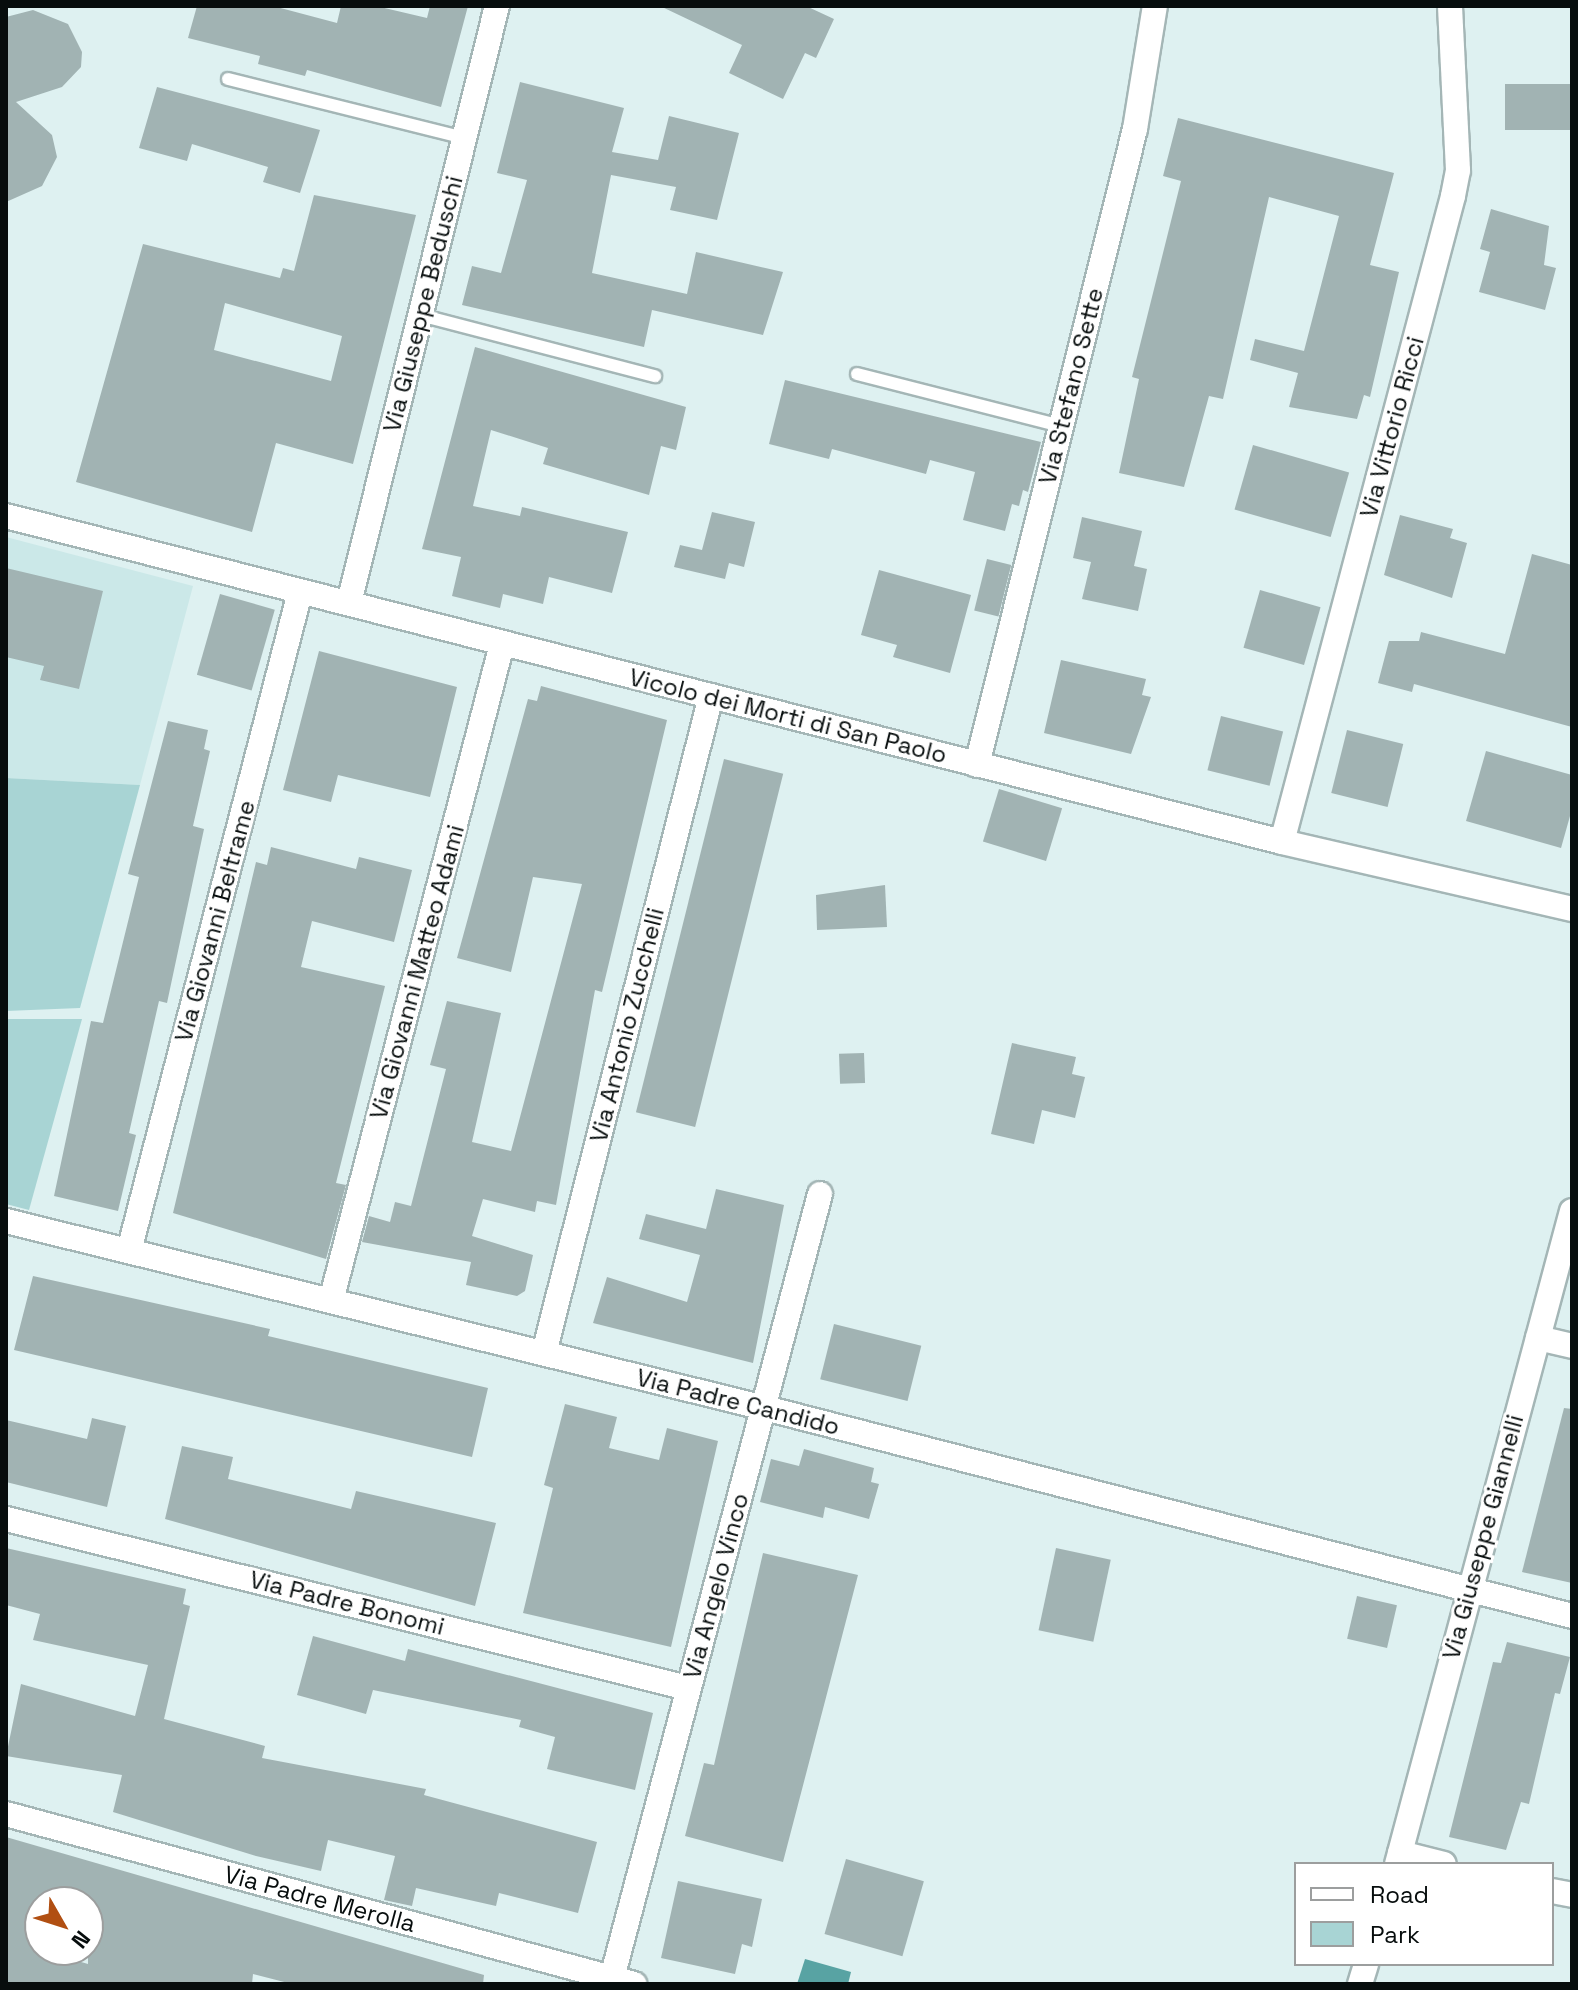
<!DOCTYPE html>
<html>
<head>
<meta charset="utf-8">
<style>
  body { margin:0 }
  #map { position:relative; width:1578px; height:1990px; overflow:hidden; background:#def1f1; font-family:"Space Grotesk",sans-serif }
  div>[style] { position:absolute }
  .built>* { inset:0; background:#cbe8e8 }
  .green>* { inset:0; background:#a8d4d4 }
  .water>* { inset:0; background:#58a3a3 }
  .building>* { inset:0; background:#a1b3b3; transform-origin:0 0 }
  .roads { filter:drop-shadow(2px 0 #a4b6b6) drop-shadow(-2px 0 #a4b6b6) drop-shadow(0 2px #a4b6b6) drop-shadow(0 -2px #a4b6b6) }
  .lane>* { height:12px; margin:-6px; padding:0 6px; transform-origin:6px; border-radius:6px; background:#fff }
  .street>* { height:24px; margin:-12px; padding:0 12px; transform-origin:12px; border-radius:12px; background:#fff }
  span { translate:-50% -50%; white-space:nowrap; text-align:center; line-height:1.15; -webkit-text-stroke:6px #fff; paint-order:stroke }
  .street-label { font-size:24px; color:#070d0d }
  .frame { position:absolute; inset:0; border:8px solid #070d0d; pointer-events:none }
  .legend { position:absolute; left:1294px; top:1862px; width:260px; height:104px; box-sizing:border-box; background:#fff; border:2px solid #9c9e9e; margin:0; padding:10px 14px; list-style:none; font-size:24px; color:#070d0d }
  .legend li { display:flex; align-items:center; gap:16px; height:40px }
  .legend b { width:40px; border:2px solid #9c9e9e }
  .north { position:absolute; left:24px; top:1886px; width:80px; height:80px; box-sizing:border-box; background:#fff; border:2px solid #9c9e9e; border-radius:50%; rotate:129deg; font-size:22px; font-weight:700; line-height:32px; text-align:center; color:#070d0d }
  .north::after { content:''; display:block; margin:auto; width:28px; height:36px; background:#b14f12; clip-path:polygon(50% 0,100% 100%,50% 72%,0 100%) }
</style>
</head>
<body>
<div id="map">
  <div class="built">
    <i style="clip-path:polygon(6px 537px,193px 586px,140px 785px,6px 778px)"></i>
  </div>
  <div class="green">
    <i style="clip-path:polygon(6px 778px,140px 785px,80px 1008px,6px 1011px)"></i>
    <i style="clip-path:polygon(6px 1019px,82px 1019px,29px 1210px,6px 1204px)"></i>
  </div>
  <div class="water">
    <i style="clip-path:polygon(805px 1959px,851px 1972px,848px 1984px,797px 1984px)"></i>
  </div>
  <div class="building">
    <i style="clip-path:polygon(197px 6px,273px 6px,337px 23px,341px 6px,376px 6px,427px 18px,430px 6px,468px 6px,441px 107px,307px 70px,305px 76px,258px 64px,260px 56px,188px 38px)"></i>
    <i style="clip-path:polygon(660px 6px,806px 6px,834px 19px,816px 58px,805px 53px,783px 99px,729px 73px,742px 45px)"></i>
    <i style="clip-path:polygon(33px 10px,68px 24px,82px 52px,81px 67px,62px 87px,16px 102px,52px 135px,57px 157px,42px 186px,6px 202px,6px 17px)"></i>
    <i style="clip-path:polygon(520px 82px,624px 108px,612px 152px,658px 160px,669px 116px,739px 133px,717px 220px,670px 210px,676px 187px,611px 175px,592px 273px,687px 294px,696px 252px,783px 272px,763px 335px,652px 310px,644px 347px,462px 305px,472px 266px,501px 273px,527px 180px,497px 173px)"></i>
    <i style="left:1505px;top:84px;width:66px;height:46px"></i>
    <i style="clip-path:polygon(157px 87px,320px 130px,300px 193px,263px 182px,268px 167px,192px 144px,187px 161px,139px 148px)"></i>
    <i style="clip-path:polygon(1178px 118px,1394px 173px,1370px 265px,1399px 272px,1370px 397px,1364px 395px,1357px 419px,1289px 407px,1298px 373px,1250px 360px,1255px 339px,1304px 351px,1339px 216px,1269px 197px,1223px 399px,1209px 396px,1184px 487px,1119px 473px,1139px 379px,1132px 377px,1181px 181px,1163px 176px)"></i>
    <i style="clip-path:polygon(evenodd,314px 195px,416px 215px,353px 464px,276px 443px,252px 532px,76px 482px,143px 244px,280px 278px,283px 268px,294px 271px,314px 195px,225px 303px,342px 336px,331px 381px,214px 350px,225px 303px)"></i>
    <i style="clip-path:polygon(1491px 209px,1549px 226px,1544px 265px,1556px 268px,1545px 310px,1479px 292px,1490px 252px,1480px 249px)"></i>
    <i style="clip-path:polygon(475px 347px,686px 407px,676px 450px,661px 446px,649px 495px,543px 464px,548px 448px,491px 430px,473px 506px,520px 516px,522px 507px,628px 532px,612px 593px,549px 577px,543px 604px,503px 594px,500px 608px,452px 596px,461px 557px,422px 549px)"></i>
    <i style="clip-path:polygon(785px 380px,1041px 442px,1028px 492px,1023px 490px,1019px 506px,1012px 504px,1005px 531px,963px 520px,975px 472px,930px 460px,926px 474px,832px 449px,829px 459px,769px 444px)"></i>
    <i style="left:1253px;top:445px;width:100px;height:67px;rotate:16deg"></i>
    <i style="clip-path:polygon(712px 512px,755px 522px,744px 567px,729px 563px,725px 579px,674px 567px,680px 545px,702px 550px)"></i>
    <i style="clip-path:polygon(1400px 515px,1453px 529px,1450px 538px,1467px 543px,1452px 598px,1384px 575px)"></i>
    <i style="clip-path:polygon(1082px 517px,1142px 531px,1134px 566px,1147px 569px,1138px 611px,1082px 599px,1091px 562px,1073px 558px)"></i>
    <i style="clip-path:polygon(1532px 554px,1572px 565px,1572px 727px,1414px 684px,1412px 692px,1378px 683px,1389px 641px,1419px 641px,1421px 632px,1505px 654px)"></i>
    <i style="left:987px;top:559px;width:25px;height:53px;rotate:14deg"></i>
    <i style="clip-path:polygon(6px 568px,103px 591px,79px 689px,40px 680px,44px 666px,6px 657px)"></i>
    <i style="clip-path:polygon(879px 570px,971px 595px,950px 673px,893px 657px,897px 645px,861px 635px)"></i>
    <i style="left:1260px;top:590px;width:63px;height:60px;rotate:16deg"></i>
    <i style="left:220px;top:594px;width:57px;height:84px;rotate:16deg"></i>
    <i style="clip-path:polygon(319px 651px,457px 687px,430px 797px,338px 775px,331px 802px,283px 790px)"></i>
    <i style="clip-path:polygon(1061px 660px,1146px 679px,1142px 695px,1151px 697px,1131px 754px,1044px 733px)"></i>
    <i style="clip-path:polygon(541px 686px,667px 720px,602px 992px,595px 990px,556px 1205px,537px 1201px,535px 1212px,483px 1199px,472px 1236px,533px 1255px,525px 1291px,517px 1296px,466px 1285px,471px 1262px,362px 1242px,369px 1216px,390px 1222px,395px 1202px,411px 1206px,446px 1069px,430px 1065px,447px 1001px,501px 1013px,472px 1142px,511px 1151px,582px 884px,533px 877px,511px 972px,457px 958px,528px 699px,537px 701px)"></i>
    <i style="left:1221px;top:716px;width:64px;height:56px;rotate:14deg"></i>
    <i style="clip-path:polygon(168px 721px,208px 730px,204px 749px,210px 751px,193px 826px,204px 829px,167px 1003px,159px 1001px,129px 1133px,136px 1135px,118px 1211px,54px 1196px,91px 1021px,103px 1023px,139px 877px,128px 874px)"></i>
    <i style="left:1347px;top:730px;width:58px;height:65px;rotate:14deg"></i>
    <i style="clip-path:polygon(1486px 751px,1572px 775px,1572px 809px,1561px 848px,1466px 821px)"></i>
    <i style="left:724px;top:759px;width:61px;height:364px;rotate:14deg"></i>
    <i style="left:999px;top:789px;width:66px;height:55px;rotate:17deg"></i>
    <i style="clip-path:polygon(271px 847px,356px 869px,359px 857px,412px 870px,394px 942px,312px 921px,301px 967px,385px 986px,336px 1183px,346px 1185px,326px 1259px,173px 1213px,256px 862px,267px 865px)"></i>
    <i style="clip-path:polygon(885px 885px,887px 927px,817px 930px,816px 895px)"></i>
    <i style="clip-path:polygon(1012px 1043px,1076px 1057px,1072px 1074px,1085px 1077px,1075px 1118px,1042px 1110px,1034px 1144px,991px 1134px)"></i>
    <i style="left:864px;top:1053px;width:30px;height:25px;rotate:88deg"></i>
    <i style="clip-path:polygon(716px 1189px,784px 1205px,753px 1363px,593px 1323px,607px 1277px,687px 1302px,700px 1255px,639px 1239px,646px 1214px,706px 1229px)"></i>
    <i style="clip-path:polygon(33px 1276px,270px 1329px,268px 1336px,488px 1388px,472px 1457px,14px 1350px)"></i>
    <i style="left:834px;top:1324px;width:90px;height:57px;rotate:14deg"></i>
    <i style="clip-path:polygon(565px 1404px,617px 1417px,609px 1448px,659px 1460px,667px 1428px,718px 1441px,671px 1647px,523px 1613px,553px 1488px,544px 1485px)"></i>
    <i style="clip-path:polygon(1564px 1408px,1572px 1409px,1572px 1583px,1522px 1572px)"></i>
    <i style="clip-path:polygon(92px 1418px,126px 1426px,107px 1507px,6px 1482px,6px 1420px,87px 1439px)"></i>
    <i style="clip-path:polygon(182px 1446px,233px 1457px,228px 1479px,351px 1509px,356px 1491px,496px 1523px,475px 1606px,165px 1519px)"></i>
    <i style="clip-path:polygon(804px 1449px,874px 1468px,871px 1482px,879px 1484px,869px 1519px,825px 1507px,823px 1518px,760px 1502px,771px 1459px,799px 1466px)"></i>
    <i style="clip-path:polygon(6px 1548px,186px 1589px,183px 1604px,190px 1606px,164px 1719px,265px 1746px,262px 1758px,426px 1789px,424px 1795px,597px 1842px,578px 1913px,499px 1893px,496px 1906px,416px 1888px,412px 1906px,384px 1900px,395px 1856px,328px 1840px,321px 1871px,256px 1856px,113px 1812px,122px 1775px,6px 1756px,21px 1684px,135px 1716px,148px 1665px,33px 1640px,40px 1614px,6px 1605px)"></i>
    <i style="left:1056px;top:1548px;width:56px;height:84px;rotate:12deg"></i>
    <i style="clip-path:polygon(763px 1553px,858px 1575px,783px 1862px,685px 1836px,704px 1763px,714px 1765px)"></i>
    <i style="left:1357px;top:1596px;width:41px;height:44px;rotate:13deg"></i>
    <i style="clip-path:polygon(313px 1636px,405px 1661px,408px 1649px,653px 1713px,635px 1790px,547px 1769px,555px 1737px,519px 1727px,521px 1720px,373px 1690px,366px 1714px,297px 1695px)"></i>
    <i style="clip-path:polygon(1507px 1642px,1570px 1657px,1560px 1694px,1555px 1693px,1529px 1804px,1521px 1802px,1506px 1850px,1449px 1837px,1493px 1662px,1501px 1663px)"></i>
    <i style="clip-path:polygon(evenodd,6px 1837px,484px 1975px,483px 1984px,292px 1984px,253px 1974px,252px 1984px,6px 1984px,6px 1837px,40px 1902px,88px 1902px,88px 1964px,40px 1950px,40px 1902px)"></i>
    <i style="left:846px;top:1859px;width:81px;height:78px;rotate:16deg"></i>
    <i style="clip-path:polygon(678px 1881px,762px 1899px,752px 1947px,742px 1944px,735px 1974px,661px 1958px)"></i>
  </div>
  <div class="roads">
    <div class="lane">
      <i style="left:228px;top:79px;width:243px;rotate:14deg"></i>
      <i style="left:420px;top:315px;width:243px;rotate:14.6deg"></i>
      <i style="left:857px;top:374px;width:211px;rotate:14.3deg"></i>
    </div>
    <div class="street">
      <i style="left:6px;top:516px;width:1317px;rotate:14.33deg"></i>
      <i style="left:1282px;top:842px;width:298px;rotate:13deg"></i>
      <i style="left:349px;top:603px;width:615px;rotate:-76.08deg"></i>
      <i style="left:977px;top:765px;width:655px;rotate:-76.05deg"></i>
      <i style="left:1135px;top:129px;width:125px;rotate:-80.8deg"></i>
      <i style="left:1282px;top:842px;width:668px;rotate:-75.17deg"></i>
      <i style="left:1453px;top:196px;width:26px;rotate:-79deg"></i>
      <i style="left:1458px;top:170px;width:164px;rotate:-92.8deg"></i>
      <i style="left:6px;top:1221px;width:782px;rotate:13.84deg"></i>
      <i style="left:765px;top:1408px;width:833px;rotate:14.45deg"></i>
      <i style="left:129px;top:1251px;width:681px;rotate:-75.45deg"></i>
      <i style="left:331px;top:1301px;width:679px;rotate:-75.41deg"></i>
      <i style="left:1538px;top:1338px;width:35px;rotate:13deg"></i>
      <i style="left:544px;top:1353px;width:678px;rotate:-75.74deg"></i>
      <i style="left:6px;top:1519px;width:703px;rotate:13.92deg"></i>
      <i style="left:6px;top:1814px;width:651px;rotate:15.15deg"></i>
      <i style="left:1400px;top:1853px;width:45px;rotate:14deg"></i>
      <i style="left:1397px;top:1864px;width:676px;rotate:-75deg"></i>
      <i style="left:1552px;top:1891px;width:20px;rotate:11deg"></i>
      <i style="left:612px;top:1978px;width:811px;rotate:-75.14deg"></i>
      <i style="left:1360px;top:1984px;width:21px;rotate:-73deg"></i>
    </div>
  </div>
  <div class="street-label">
    <span style="left:423px;top:304px;rotate:-76deg">Via Giuseppe Beduschi</span>
    <span style="left:1071px;top:386px;rotate:-76deg">Via Stefano Sette</span>
    <span style="left:1392px;top:427px;rotate:-75deg">Via Vittorio Ricci</span>
    <span style="left:788px;top:716px;rotate:14deg">Vicolo dei Morti di San Paolo</span>
    <span style="left:215px;top:921px;rotate:-75deg">Via Giovanni Beltrame</span>
    <span style="left:417px;top:972px;rotate:-75deg">Via Giovanni Matteo Adami</span>
    <span style="left:627px;top:1025px;rotate:-76deg">Via Antonio Zucchelli</span>
    <span style="left:738px;top:1402px;rotate:14deg">Via Padre Candido</span>
    <span style="left:1483px;top:1537px;rotate:-75deg">Via Giuseppe Giannelli</span>
    <span style="left:716px;top:1586px;rotate:-75deg">Via Angelo Vinco</span>
    <span style="left:347px;top:1603px;rotate:14deg">Via Padre Bonomi</span>
    <span style="left:320px;top:1899px;rotate:15deg">Via Padre Merolla</span>
  </div>
  <div class="frame"></div>
  <ul class="legend">
  <li><b style="height:10px;background:#fff"></b>Road</li>
  <li><b style="height:22px;background:#a8d4d4"></b>Park</li>
  </ul>
  <div class="north">N</div>
</div>
</body>
</html>
